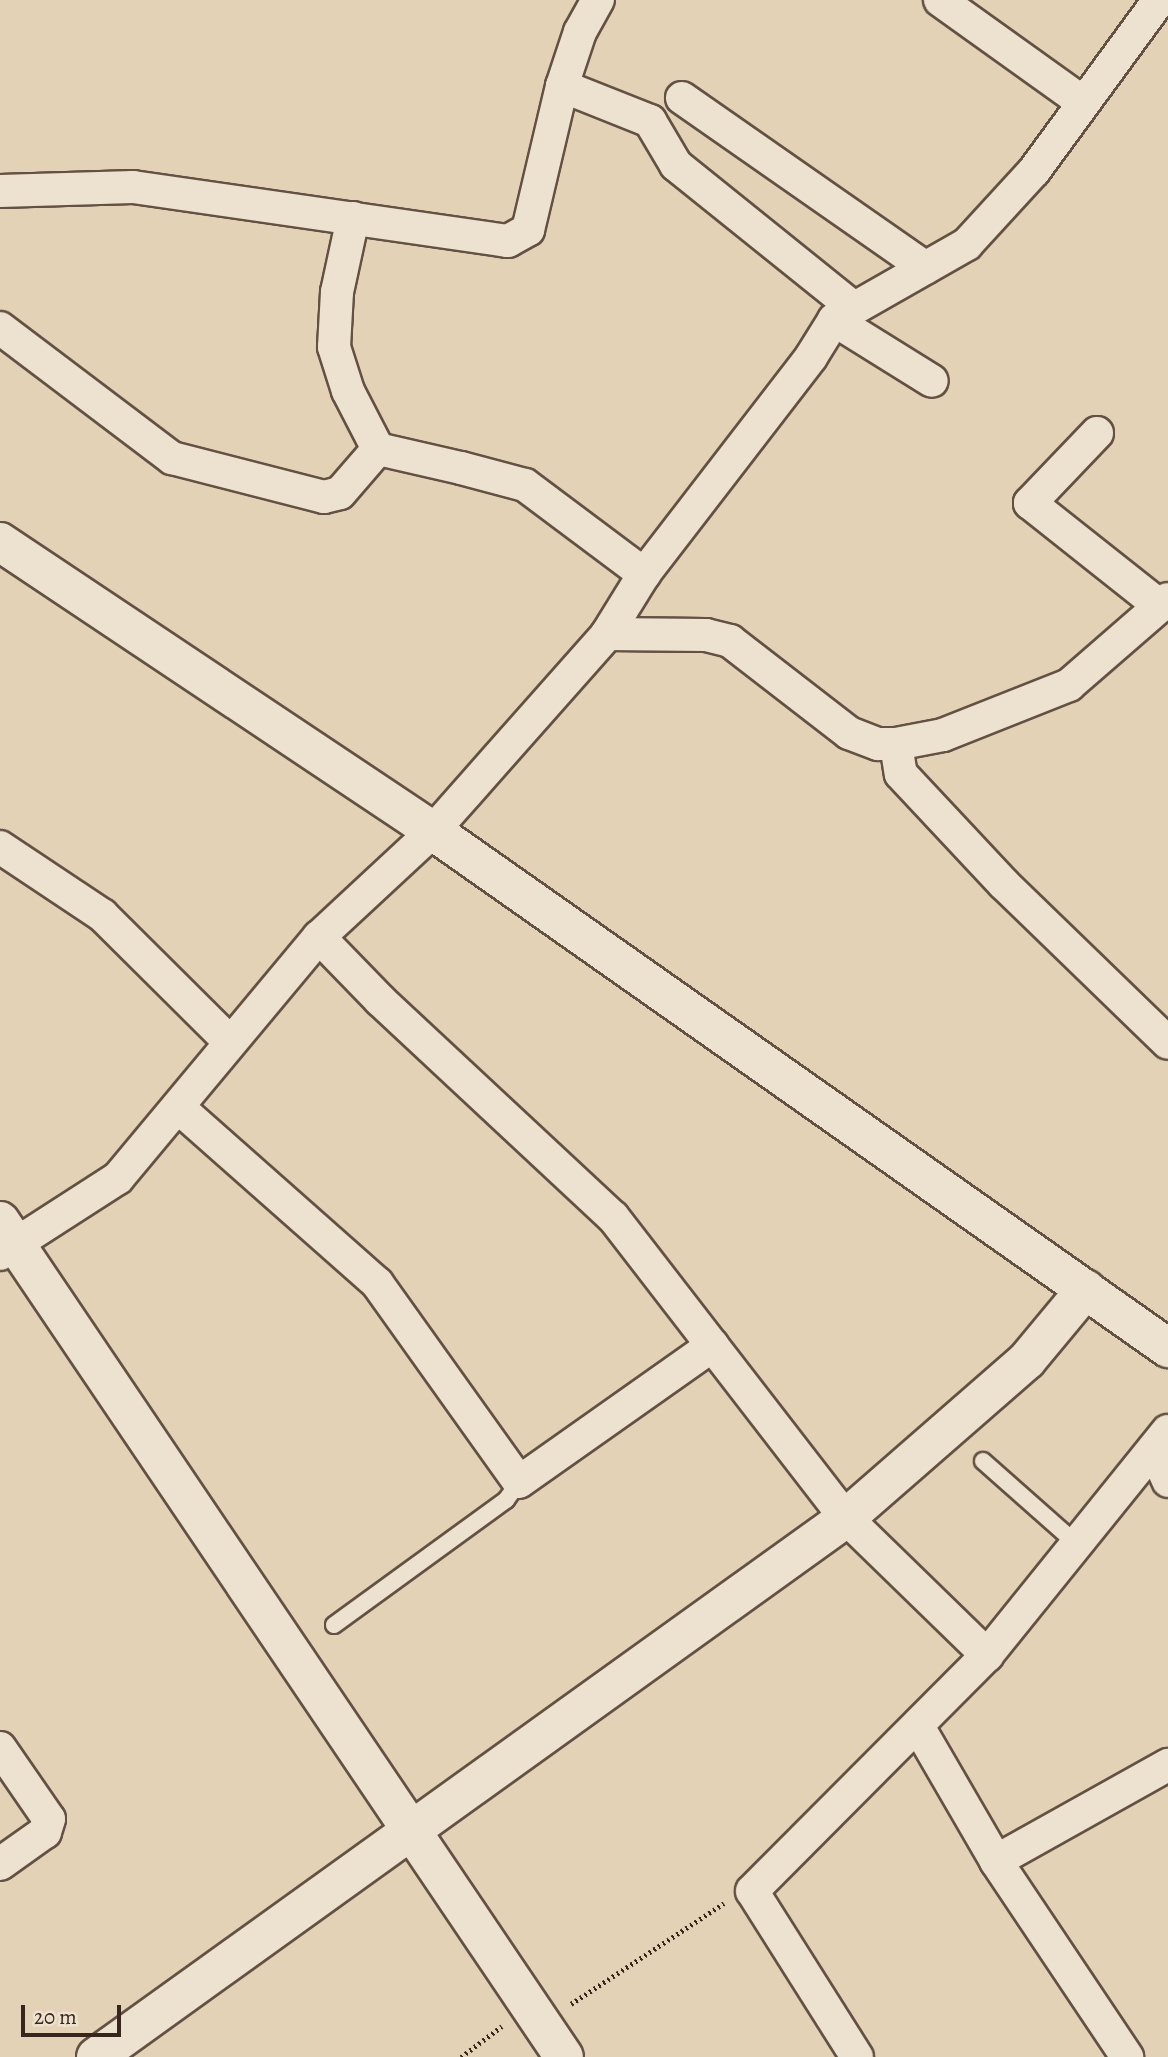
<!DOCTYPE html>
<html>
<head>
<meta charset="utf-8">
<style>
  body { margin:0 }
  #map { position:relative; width:1168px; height:2057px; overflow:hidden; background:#e3d2b5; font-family:Alegreya,serif }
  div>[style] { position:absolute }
  .path>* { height:4.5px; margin-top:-2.25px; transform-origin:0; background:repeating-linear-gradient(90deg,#38261e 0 2px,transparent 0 5.5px) }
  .roads { filter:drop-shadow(2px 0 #635144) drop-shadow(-2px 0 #635144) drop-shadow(0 2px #635144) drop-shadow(0 -2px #635144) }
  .service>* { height:16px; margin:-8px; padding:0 8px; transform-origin:8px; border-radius:8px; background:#ede2cf }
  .minor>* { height:32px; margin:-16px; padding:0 16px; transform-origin:16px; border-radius:16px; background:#ede2cf }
  .tertiary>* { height:38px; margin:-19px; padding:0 19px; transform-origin:19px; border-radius:19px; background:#ede2cf }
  span { translate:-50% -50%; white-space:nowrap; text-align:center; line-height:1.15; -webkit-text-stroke:6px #ede2cf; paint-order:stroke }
  .scale { position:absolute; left:21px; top:2005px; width:100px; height:32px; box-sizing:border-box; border:4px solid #38261e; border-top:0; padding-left:9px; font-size:21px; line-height:24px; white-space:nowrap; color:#38261e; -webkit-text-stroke:5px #ede2cf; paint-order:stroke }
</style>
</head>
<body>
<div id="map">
  <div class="path">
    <i style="left:571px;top:2004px;width:183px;rotate:-33.4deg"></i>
    <i style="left:461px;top:2057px;width:51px;rotate:-37.1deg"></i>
  </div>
  <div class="roads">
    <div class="service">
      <i style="left:983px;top:1461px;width:127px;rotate:41.5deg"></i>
      <i style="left:334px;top:1625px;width:213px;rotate:-36deg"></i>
      <i style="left:506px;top:1500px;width:22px;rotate:-54deg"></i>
    </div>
    <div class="minor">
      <i style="left:940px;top:0;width:173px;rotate:35.6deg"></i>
      <i style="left:562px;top:86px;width:95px;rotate:21.7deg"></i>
      <i style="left:650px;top:121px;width:51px;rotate:59.4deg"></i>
      <i style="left:676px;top:165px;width:228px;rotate:38.8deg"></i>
      <i style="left:682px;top:98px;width:297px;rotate:34.9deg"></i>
      <i style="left:0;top:191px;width:133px;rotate:-1.7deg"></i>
      <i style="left:133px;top:187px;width:379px;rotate:8.2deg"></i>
      <i style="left:508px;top:241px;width:23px;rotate:-29deg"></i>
      <i style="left:528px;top:230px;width:148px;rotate:-76.7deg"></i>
      <i style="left:562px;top:86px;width:57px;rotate:-71.6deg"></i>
      <i style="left:580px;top:32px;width:37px;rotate:-61deg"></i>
      <i style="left:353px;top:218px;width:76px;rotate:102.2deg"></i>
      <i style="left:337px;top:292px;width:55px;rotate:93.1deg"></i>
      <i style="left:334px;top:347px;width:46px;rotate:72.3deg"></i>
      <i style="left:348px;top:391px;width:65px;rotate:62.7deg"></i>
      <i style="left:834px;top:320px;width:115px;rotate:31.9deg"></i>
      <i style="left:0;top:328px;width:216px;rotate:37.1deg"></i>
      <i style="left:172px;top:458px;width:157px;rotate:14.4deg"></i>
      <i style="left:324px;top:497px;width:16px;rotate:-14deg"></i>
      <i style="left:340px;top:493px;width:58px;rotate:-49.2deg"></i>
      <i style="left:378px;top:449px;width:85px;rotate:12.9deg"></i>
      <i style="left:461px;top:468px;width:66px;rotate:14.9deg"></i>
      <i style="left:525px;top:485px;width:149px;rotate:36.8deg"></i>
      <i style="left:1097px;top:433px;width:97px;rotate:133.7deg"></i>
      <i style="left:1030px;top:503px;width:166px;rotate:38.4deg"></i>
      <i style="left:607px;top:634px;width:99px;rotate:0.6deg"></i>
      <i style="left:706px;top:635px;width:25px;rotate:14deg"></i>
      <i style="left:730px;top:641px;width:150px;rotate:37.7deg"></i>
      <i style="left:849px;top:733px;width:31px;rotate:21deg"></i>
      <i style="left:878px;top:744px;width:18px"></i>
      <i style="left:896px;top:744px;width:48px;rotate:-10.8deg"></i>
      <i style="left:943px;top:735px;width:136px;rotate:-21.6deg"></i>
      <i style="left:1069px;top:685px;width:131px;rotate:-41deg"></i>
      <i style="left:896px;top:744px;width:30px;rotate:81deg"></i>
      <i style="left:901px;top:774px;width:151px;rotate:46.9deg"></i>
      <i style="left:1004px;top:884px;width:228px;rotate:44.1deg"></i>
      <i style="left:0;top:847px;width:123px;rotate:33.7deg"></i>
      <i style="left:102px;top:915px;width:180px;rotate:44.8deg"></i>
      <i style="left:319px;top:937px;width:88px;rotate:45.9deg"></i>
      <i style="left:380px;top:1000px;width:318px;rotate:43deg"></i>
      <i style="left:613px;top:1217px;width:381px;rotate:52.3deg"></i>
      <i style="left:846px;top:1518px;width:197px;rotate:44.2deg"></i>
      <i style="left:178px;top:1107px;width:266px;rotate:41.5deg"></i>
      <i style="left:377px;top:1283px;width:244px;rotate:54.5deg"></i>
      <i style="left:519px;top:1482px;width:237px;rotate:-35.2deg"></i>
      <i style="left:0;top:1254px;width:140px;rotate:-32.8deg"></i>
      <i style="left:118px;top:1178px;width:314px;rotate:-50.2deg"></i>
      <i style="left:319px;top:937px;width:156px;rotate:-42.9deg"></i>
      <i style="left:433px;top:831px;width:263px;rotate:-48.5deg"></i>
      <i style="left:607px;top:634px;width:70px;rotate:-58.3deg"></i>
      <i style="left:644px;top:574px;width:274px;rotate:-52.4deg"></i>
      <i style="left:811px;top:357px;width:44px;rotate:-58.1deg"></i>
      <i style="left:834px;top:320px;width:153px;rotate:-29.7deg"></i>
      <i style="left:967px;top:244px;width:99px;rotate:-47.5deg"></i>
      <i style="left:1034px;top:171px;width:212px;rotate:-53.8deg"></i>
      <i style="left:1154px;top:1449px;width:35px;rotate:66deg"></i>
      <i style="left:919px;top:1728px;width:154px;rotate:59.9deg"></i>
      <i style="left:996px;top:1861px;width:236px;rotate:56.2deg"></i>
      <i style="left:0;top:1748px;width:86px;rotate:55.4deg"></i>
      <i style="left:49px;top:1819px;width:14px;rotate:107deg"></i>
      <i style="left:45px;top:1832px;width:55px;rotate:144.6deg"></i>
      <i style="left:996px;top:1861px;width:197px;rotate:-29.2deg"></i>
      <i style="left:857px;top:2057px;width:196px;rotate:-122.3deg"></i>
      <i style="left:752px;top:1891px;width:333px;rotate:-45.1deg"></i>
      <i style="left:987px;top:1655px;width:288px;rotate:-51.1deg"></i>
    </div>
    <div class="tertiary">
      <i style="left:0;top:542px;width:521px;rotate:33.72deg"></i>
      <i style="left:433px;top:831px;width:899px;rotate:35.12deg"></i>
      <i style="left:0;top:1221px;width:1008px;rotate:55.99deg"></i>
      <i style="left:96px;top:2057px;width:924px;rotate:-35.7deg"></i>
      <i style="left:846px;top:1518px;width:240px;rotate:-41.1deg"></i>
      <i style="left:1027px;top:1360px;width:92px;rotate:-50.3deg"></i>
    </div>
  </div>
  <div class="scale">20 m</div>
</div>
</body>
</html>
